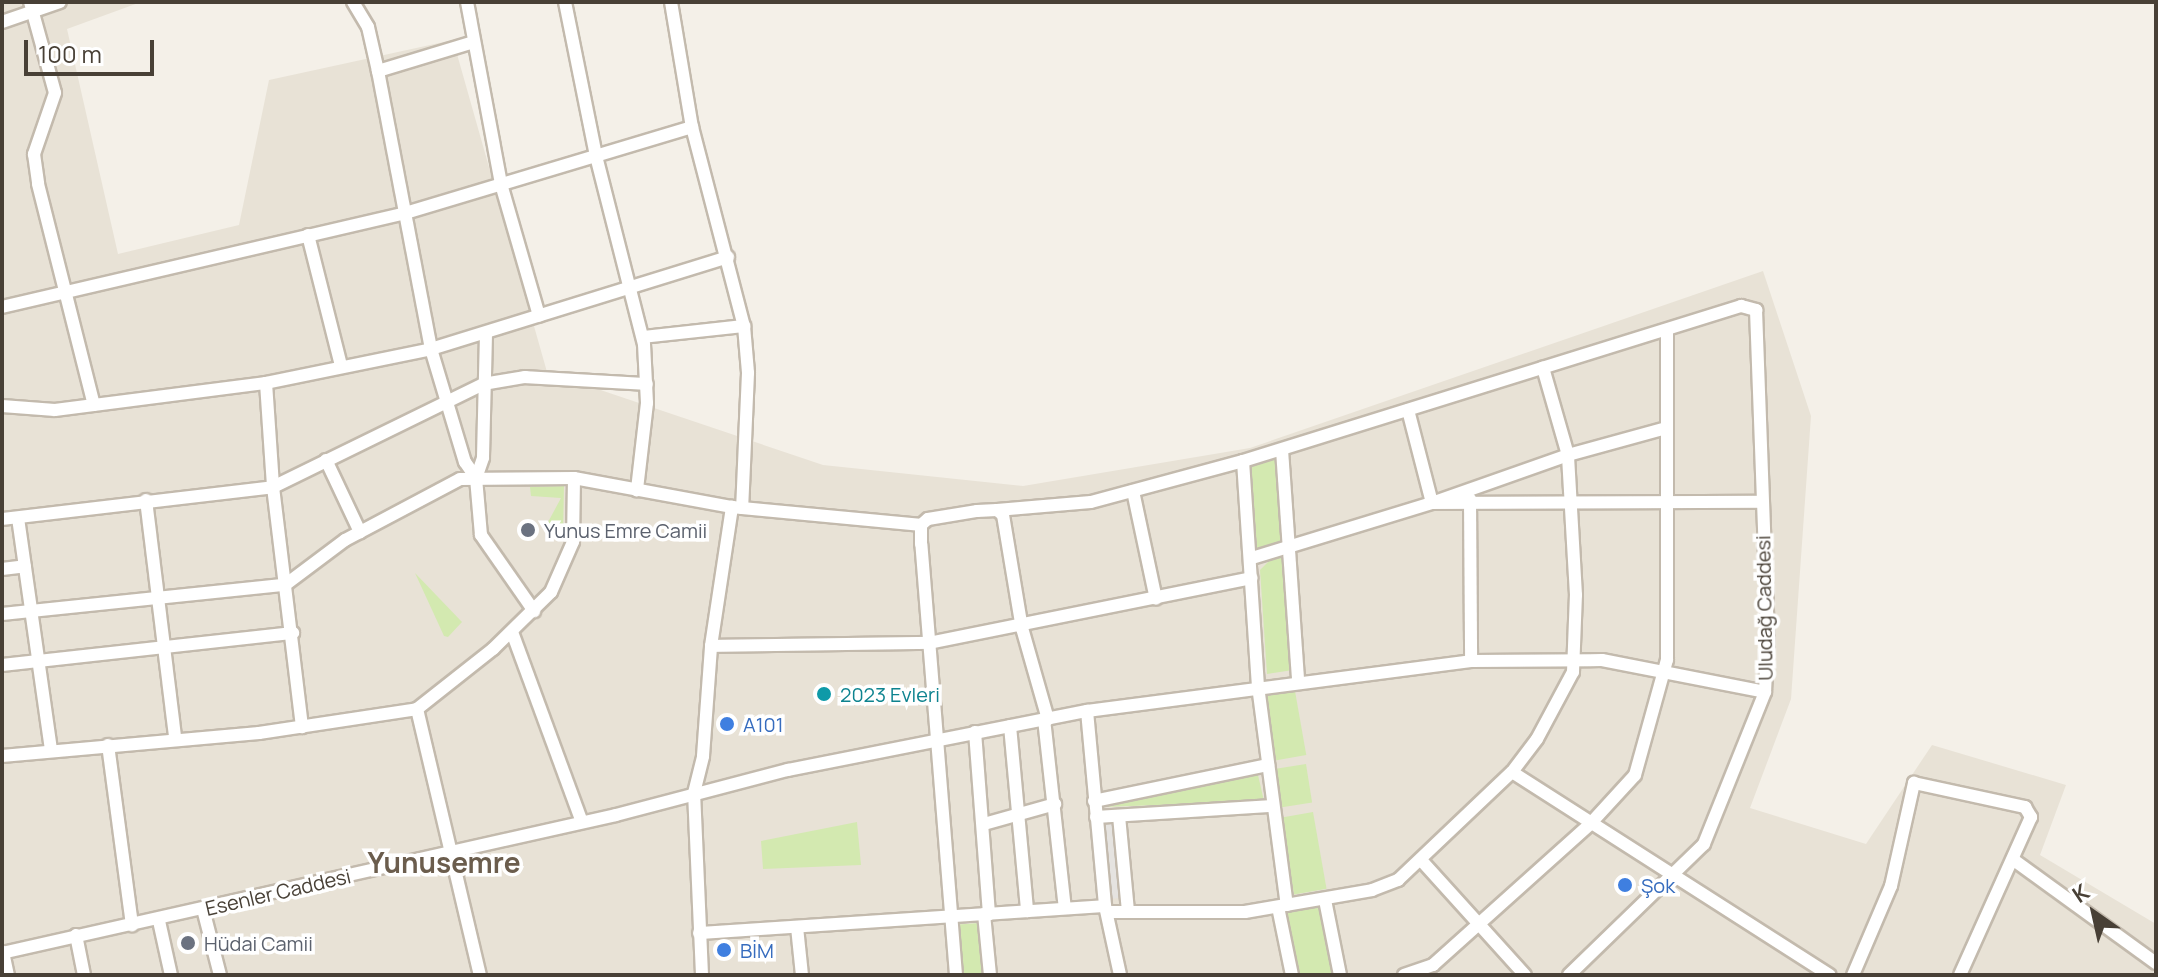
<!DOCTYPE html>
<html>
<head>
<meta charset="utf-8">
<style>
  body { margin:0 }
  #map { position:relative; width:2158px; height:977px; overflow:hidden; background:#f4f0e8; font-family:Manrope,sans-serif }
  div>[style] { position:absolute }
  .residential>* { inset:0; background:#e8e2d6 }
  .green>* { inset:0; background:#d3e9b0; transform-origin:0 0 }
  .parking>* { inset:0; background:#e5e3e0; transform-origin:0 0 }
  .roads { filter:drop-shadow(2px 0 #c3baad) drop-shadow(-2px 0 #c3baad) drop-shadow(0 2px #c3baad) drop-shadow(0 -2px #c3baad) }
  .minor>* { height:12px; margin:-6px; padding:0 6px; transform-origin:6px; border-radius:6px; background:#fff }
  .dots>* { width:22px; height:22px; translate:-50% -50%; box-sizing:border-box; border:4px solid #fff; border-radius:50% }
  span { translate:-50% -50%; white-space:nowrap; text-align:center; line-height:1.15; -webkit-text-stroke:7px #fff; paint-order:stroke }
  .worship-label { font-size:20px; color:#5b616d }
  .left { translate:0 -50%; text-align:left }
  .street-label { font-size:20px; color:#484036 }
  .culture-label { font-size:20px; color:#0d838f }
  .shop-label { font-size:20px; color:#366cbe }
  .district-label { font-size:28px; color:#6b5d4d; font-weight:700 }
  .frame { position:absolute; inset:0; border:4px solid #484036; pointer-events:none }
  .north { position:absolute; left:2054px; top:873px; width:80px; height:80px; -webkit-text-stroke:6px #fff; paint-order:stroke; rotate:326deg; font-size:22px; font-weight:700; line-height:32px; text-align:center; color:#484036 }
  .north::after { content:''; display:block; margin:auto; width:28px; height:36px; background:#484036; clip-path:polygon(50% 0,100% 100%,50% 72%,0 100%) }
  .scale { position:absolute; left:24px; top:40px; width:130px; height:36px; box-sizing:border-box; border:4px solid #484036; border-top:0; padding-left:10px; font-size:24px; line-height:28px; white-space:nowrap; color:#484036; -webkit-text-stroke:6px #fff; paint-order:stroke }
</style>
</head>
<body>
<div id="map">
  <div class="residential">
    <i style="clip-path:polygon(2px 2px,141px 2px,67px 29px,118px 254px,239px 225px,269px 80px,453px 40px,547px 372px,823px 465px,1023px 486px,1250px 448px,1763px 271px,1811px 416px,1791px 699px,1750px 808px,1866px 844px,1932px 745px,2066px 785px,2040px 855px,2156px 924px,2156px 975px,2px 975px)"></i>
  </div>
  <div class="green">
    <i style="clip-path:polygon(1277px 455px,1284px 541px,1257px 550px,1251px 461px)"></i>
    <i style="clip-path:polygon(564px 486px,563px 534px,557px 535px,547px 524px,561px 498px,531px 496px,530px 487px)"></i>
    <i style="clip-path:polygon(1284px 554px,1293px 670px,1267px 674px,1260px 570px,1274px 556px)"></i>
    <i style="clip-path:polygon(415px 573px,462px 622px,448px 637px,444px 636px)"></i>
    <i style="left:1295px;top:691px;width:65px;height:33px;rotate:80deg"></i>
    <i style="left:1306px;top:764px;width:39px;height:32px;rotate:81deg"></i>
    <i style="clip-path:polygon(1258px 775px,1264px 801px,1104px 807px)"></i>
    <i style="left:1313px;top:812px;width:78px;height:33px;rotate:80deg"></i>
    <i style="clip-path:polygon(857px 822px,861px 865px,763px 869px,761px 841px)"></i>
    <i style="left:1321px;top:905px;width:71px;height:36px;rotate:79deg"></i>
    <i style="left:980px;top:923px;width:52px;height:21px;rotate:86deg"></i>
  </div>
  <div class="parking">
    <i style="left:1116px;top:823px;width:75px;height:14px;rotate:85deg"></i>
  </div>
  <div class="roads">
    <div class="minor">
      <i style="left:30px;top:2px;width:94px;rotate:74.6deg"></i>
      <i style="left:55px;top:93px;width:65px;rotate:109deg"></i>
      <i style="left:34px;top:154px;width:30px;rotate:82deg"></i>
      <i style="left:38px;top:184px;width:228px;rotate:75.8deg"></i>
      <i style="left:353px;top:2px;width:29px;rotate:59deg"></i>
      <i style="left:368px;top:27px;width:45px;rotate:77.2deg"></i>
      <i style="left:378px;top:71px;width:283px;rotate:79.2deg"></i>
      <i style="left:431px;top:349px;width:118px;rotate:73.3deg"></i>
      <i style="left:465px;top:462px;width:19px;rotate:55deg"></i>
      <i style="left:467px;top:2px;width:185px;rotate:79.4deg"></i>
      <i style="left:501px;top:184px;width:137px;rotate:73.9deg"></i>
      <i style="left:565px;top:2px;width:157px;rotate:78.6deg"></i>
      <i style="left:596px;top:156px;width:194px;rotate:75.7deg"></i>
      <i style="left:644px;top:344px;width:59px;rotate:87.1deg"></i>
      <i style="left:647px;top:403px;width:88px;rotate:96.6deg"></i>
      <i style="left:671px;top:2px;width:127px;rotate:80.5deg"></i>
      <i style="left:692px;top:127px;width:206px;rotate:75.4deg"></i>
      <i style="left:744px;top:326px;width:47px;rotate:85.1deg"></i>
      <i style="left:748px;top:373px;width:135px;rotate:92.5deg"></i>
      <i style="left:2px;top:22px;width:61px;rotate:-19deg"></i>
      <i style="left:378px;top:71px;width:100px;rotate:-16.8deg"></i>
      <i style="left:308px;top:235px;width:134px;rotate:75.8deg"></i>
      <i style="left:2px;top:307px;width:411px;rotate:-13.1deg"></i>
      <i style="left:402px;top:214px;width:303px;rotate:-16.7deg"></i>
      <i style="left:486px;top:334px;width:124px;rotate:91.4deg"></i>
      <i style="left:483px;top:458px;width:21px;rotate:109deg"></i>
      <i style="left:476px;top:478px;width:57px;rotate:85deg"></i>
      <i style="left:481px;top:535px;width:93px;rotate:55.1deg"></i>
      <i style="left:643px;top:337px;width:102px;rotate:-6.2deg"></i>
      <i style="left:266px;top:383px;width:104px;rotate:86.1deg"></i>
      <i style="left:273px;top:487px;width:242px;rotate:83.1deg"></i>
      <i style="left:2px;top:406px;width:53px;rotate:4.3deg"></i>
      <i style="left:55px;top:410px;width:213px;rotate:-7.3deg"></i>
      <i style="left:266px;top:383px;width:168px;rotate:-11.6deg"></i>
      <i style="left:431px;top:349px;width:311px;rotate:-17.2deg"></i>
      <i style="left:1408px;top:410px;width:96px;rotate:75.5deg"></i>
      <i style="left:1432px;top:503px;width:144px;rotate:-19.4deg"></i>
      <i style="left:1568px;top:455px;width:102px;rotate:-15.4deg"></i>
      <i style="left:1282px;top:450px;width:232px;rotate:86deg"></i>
      <i style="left:326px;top:460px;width:80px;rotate:64.7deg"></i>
      <i style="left:1243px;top:461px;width:522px;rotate:-17.29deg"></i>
      <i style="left:1741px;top:306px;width:16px;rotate:15deg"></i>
      <i style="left:1756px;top:310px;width:321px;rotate:87.9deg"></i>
      <i style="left:1768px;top:631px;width:61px;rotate:92.8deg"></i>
      <i style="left:1765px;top:692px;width:164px;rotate:111.9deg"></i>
      <i style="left:1704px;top:844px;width:188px;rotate:135.9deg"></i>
      <i style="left:1133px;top:491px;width:110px;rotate:78deg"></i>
      <i style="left:1470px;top:499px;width:162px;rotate:89.6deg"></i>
      <i style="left:146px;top:500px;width:238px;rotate:83deg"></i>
      <i style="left:997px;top:510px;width:94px;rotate:-4.9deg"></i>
      <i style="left:1091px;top:502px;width:157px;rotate:-15.1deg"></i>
      <i style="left:1243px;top:461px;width:225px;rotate:86.2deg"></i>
      <i style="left:1258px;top:686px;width:221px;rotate:82.5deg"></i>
      <i style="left:18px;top:518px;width:234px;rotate:81.9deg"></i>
      <i style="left:2px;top:519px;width:273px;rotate:-6.7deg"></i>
      <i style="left:273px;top:487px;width:234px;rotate:-26.1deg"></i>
      <i style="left:483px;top:384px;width:43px;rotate:-9.5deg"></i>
      <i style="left:525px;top:377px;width:122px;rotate:3.3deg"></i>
      <i style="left:1252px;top:558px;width:188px;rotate:-17deg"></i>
      <i style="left:1432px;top:503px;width:330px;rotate:-0.2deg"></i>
      <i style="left:2px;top:569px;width:23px;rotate:-7deg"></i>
      <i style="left:2px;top:614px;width:284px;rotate:-5.9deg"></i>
      <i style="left:285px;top:585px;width:75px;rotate:-36.9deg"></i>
      <i style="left:345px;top:540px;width:130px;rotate:-27.9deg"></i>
      <i style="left:460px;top:479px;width:114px;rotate:-0.5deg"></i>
      <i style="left:574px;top:478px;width:161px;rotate:10.4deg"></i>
      <i style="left:732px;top:507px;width:190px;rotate:5.4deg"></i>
      <i style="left:512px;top:632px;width:202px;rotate:69.8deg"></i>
      <i style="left:711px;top:646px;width:218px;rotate:-0.8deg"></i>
      <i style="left:929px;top:643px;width:329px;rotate:-11.4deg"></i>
      <i style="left:2px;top:665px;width:293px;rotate:-6.3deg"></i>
      <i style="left:417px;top:709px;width:273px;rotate:76.7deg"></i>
      <i style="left:1087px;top:711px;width:196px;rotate:84.7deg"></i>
      <i style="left:1105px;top:906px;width:71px;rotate:77.7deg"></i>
      <i style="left:1044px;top:719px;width:190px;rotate:83.7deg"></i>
      <i style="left:1010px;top:726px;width:186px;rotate:84.7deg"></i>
      <i style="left:975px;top:732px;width:183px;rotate:85.6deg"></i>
      <i style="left:108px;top:745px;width:182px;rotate:82.4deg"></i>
      <i style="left:2px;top:756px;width:258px;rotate:-5.1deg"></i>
      <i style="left:259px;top:733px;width:160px;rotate:-8.6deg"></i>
      <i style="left:417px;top:709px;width:97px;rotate:-38.3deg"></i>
      <i style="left:493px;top:649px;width:81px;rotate:-44.5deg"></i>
      <i style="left:551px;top:592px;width:55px;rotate:-66.3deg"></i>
      <i style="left:573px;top:542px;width:64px;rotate:-89.1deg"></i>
      <i style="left:1512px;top:772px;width:377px;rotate:32.6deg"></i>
      <i style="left:1094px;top:801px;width:178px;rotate:-11.7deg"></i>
      <i style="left:1119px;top:816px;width:96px;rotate:84.6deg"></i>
      <i style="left:1096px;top:817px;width:177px;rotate:-3.6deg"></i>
      <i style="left:984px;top:824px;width:74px;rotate:-15.7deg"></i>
      <i style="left:1421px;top:860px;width:155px;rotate:47.9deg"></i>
      <i style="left:2015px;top:861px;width:174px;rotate:35.9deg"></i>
      <i style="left:1325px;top:900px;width:76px;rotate:78.7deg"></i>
      <i style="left:1278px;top:907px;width:69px;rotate:78.4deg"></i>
      <i style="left:203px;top:909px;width:68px;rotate:75.6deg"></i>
      <i style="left:1107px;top:912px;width:138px"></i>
      <i style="left:1245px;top:912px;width:129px;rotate:-9.8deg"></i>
      <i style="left:1372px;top:890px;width:28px;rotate:-21deg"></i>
      <i style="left:1398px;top:880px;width:157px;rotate:-43.5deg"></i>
      <i style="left:1512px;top:772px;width:41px;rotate:-52.9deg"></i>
      <i style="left:1537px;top:739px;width:76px;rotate:-61.8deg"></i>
      <i style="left:1573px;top:672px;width:77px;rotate:-87.8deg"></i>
      <i style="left:1576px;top:595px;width:140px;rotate:-93.3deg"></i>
      <i style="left:1568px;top:455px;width:91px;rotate:-106deg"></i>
      <i style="left:984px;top:914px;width:61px;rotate:84.4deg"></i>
      <i style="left:159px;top:921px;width:55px;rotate:77.5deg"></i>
      <i style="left:797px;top:927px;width:48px;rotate:84.1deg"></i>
      <i style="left:699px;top:933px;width:407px;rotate:-3.8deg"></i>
      <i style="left:76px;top:935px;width:41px;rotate:78.7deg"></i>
      <i style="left:3px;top:952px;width:24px;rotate:78deg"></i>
      <i style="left:2px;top:953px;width:629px;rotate:-12.67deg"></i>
      <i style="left:616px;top:815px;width:178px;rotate:-14.7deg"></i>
      <i style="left:788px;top:770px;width:305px;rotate:-11.2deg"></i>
      <i style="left:1087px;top:711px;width:387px;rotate:-7.4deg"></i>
      <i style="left:1471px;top:661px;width:131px;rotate:-0.4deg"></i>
      <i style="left:1602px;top:660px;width:166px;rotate:11.1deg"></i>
      <i style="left:702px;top:975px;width:182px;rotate:-92.5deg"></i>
      <i style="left:694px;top:793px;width:38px;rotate:-76deg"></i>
      <i style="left:703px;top:756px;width:110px;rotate:-85.8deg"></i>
      <i style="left:711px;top:646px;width:141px;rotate:-81.4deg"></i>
      <i style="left:956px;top:975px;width:432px;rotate:-94.6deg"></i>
      <i style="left:921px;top:544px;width:19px;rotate:-90deg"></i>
      <i style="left:921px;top:525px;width:9px;rotate:-41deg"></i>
      <i style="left:928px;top:519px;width:50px;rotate:-9.3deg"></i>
      <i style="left:977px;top:511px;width:20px;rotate:-3deg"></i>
      <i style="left:997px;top:510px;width:8px;rotate:40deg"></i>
      <i style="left:1003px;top:515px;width:115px;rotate:80.5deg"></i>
      <i style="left:1022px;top:628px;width:95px;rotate:74.1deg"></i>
      <i style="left:1404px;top:975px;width:31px;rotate:-19deg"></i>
      <i style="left:1433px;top:965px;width:212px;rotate:-41.9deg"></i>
      <i style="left:1591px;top:823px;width:65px;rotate:-47.5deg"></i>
      <i style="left:1635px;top:775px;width:119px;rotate:-74.5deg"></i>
      <i style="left:1667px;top:660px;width:329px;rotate:-90deg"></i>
      <i style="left:1853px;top:975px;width:97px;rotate:-66.9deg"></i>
      <i style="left:1891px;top:886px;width:106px;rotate:-77.4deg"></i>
      <i style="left:1914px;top:783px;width:114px;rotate:12.2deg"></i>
      <i style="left:2025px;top:807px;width:12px;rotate:59deg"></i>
      <i style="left:2031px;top:817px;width:173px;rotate:114.2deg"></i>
    </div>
  </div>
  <div class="dots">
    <i style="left:528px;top:530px;background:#6b7280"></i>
    <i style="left:824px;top:694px;background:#0f9aa8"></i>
    <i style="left:727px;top:724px;background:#3f7fe0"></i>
    <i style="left:1625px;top:885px;background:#3f7fe0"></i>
    <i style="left:188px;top:943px;background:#6b7280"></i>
    <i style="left:724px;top:950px;background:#3f7fe0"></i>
  </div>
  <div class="worship-label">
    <span class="left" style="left:544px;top:530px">Yunus Emre Camii</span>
    <span class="left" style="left:204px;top:943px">Hüdai Camii</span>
  </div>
  <div class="street-label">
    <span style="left:1764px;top:608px;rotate:-91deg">Uludağ Caddesi</span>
    <span style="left:278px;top:892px;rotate:-13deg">Esenler Caddesi</span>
  </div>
  <div class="culture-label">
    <span class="left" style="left:840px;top:694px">2023 Evleri</span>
  </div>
  <div class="shop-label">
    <span class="left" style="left:743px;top:724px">A101</span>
    <span class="left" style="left:1641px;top:885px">Şok</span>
    <span class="left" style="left:740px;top:950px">BİM</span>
  </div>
  <div class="district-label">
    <span style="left:444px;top:862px">Yunusemre</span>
  </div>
  <div class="frame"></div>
  <div class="north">K</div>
  <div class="scale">100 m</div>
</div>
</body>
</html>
